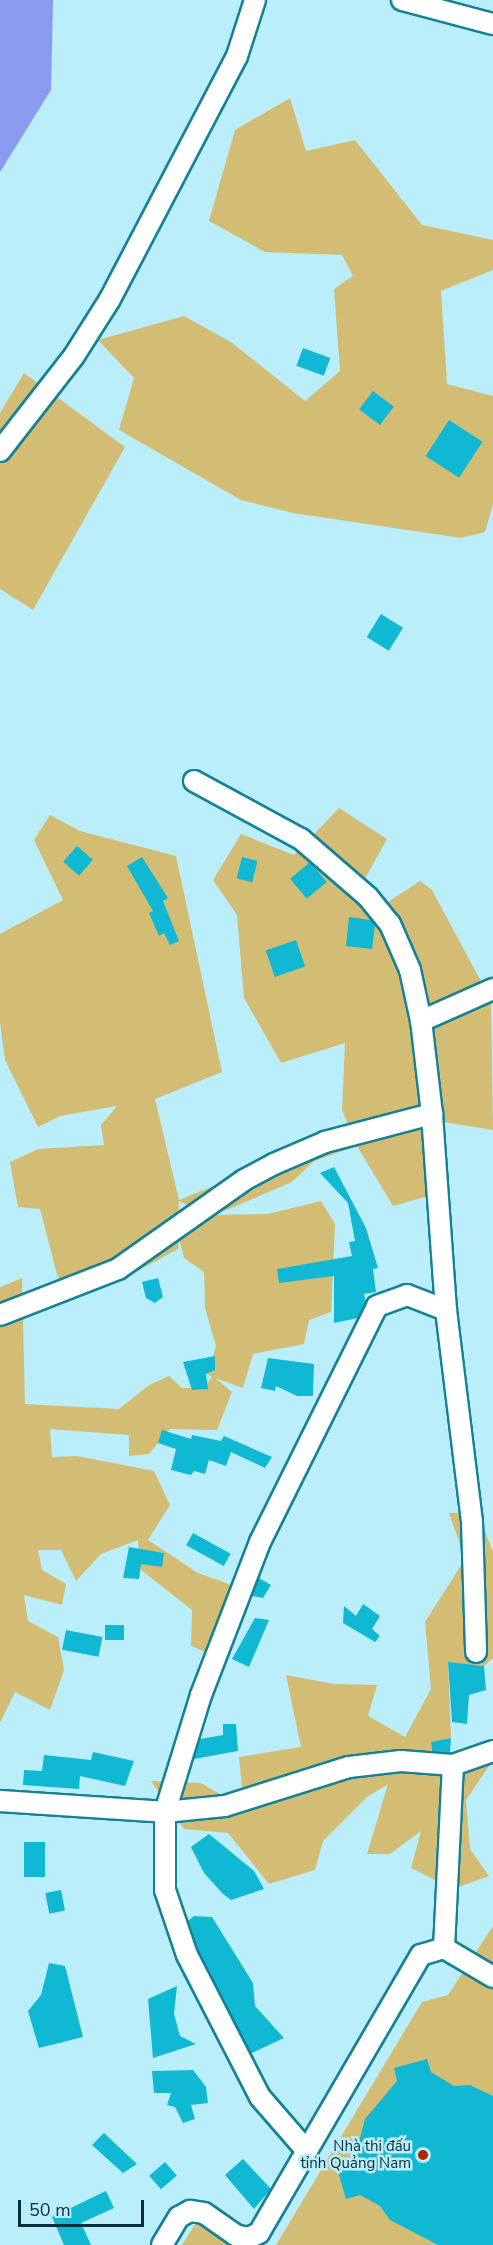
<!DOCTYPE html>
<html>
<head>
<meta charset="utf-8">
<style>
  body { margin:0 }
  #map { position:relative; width:493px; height:2245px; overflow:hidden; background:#b9eefa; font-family:"Nunito Sans",sans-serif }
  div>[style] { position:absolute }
  .green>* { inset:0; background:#d3bd74 }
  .water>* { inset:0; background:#8a9bef }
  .building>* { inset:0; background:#11b8d4; transform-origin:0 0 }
  .roads { filter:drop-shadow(2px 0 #148296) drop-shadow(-2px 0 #148296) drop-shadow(0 2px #148296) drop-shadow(0 -2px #148296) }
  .street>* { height:20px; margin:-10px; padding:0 10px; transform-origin:10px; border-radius:10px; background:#fff }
  .dots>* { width:16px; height:16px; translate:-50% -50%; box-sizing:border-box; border:3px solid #b9eefa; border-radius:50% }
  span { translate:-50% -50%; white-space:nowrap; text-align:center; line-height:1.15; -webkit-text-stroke:5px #b9eefa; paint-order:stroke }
  .poi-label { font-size:15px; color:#06313a }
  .right { translate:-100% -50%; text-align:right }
  .scale { position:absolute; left:18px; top:2200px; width:126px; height:27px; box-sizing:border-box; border:3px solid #06313a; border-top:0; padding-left:8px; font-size:18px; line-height:21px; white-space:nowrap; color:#06313a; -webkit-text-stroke:4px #b9eefa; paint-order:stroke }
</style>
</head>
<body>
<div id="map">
  <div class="green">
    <i style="clip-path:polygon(290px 98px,306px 151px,355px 140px,422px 225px,493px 240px,493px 270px,441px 291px,447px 384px,493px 396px,493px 504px,485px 532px,461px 538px,293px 513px,241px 500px,119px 430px,134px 378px,98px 340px,184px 316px,231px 342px,305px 401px,340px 371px,334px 289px,353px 276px,342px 255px,265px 252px,209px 221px,235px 130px)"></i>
    <i style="clip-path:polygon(24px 373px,125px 447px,33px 610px,0 589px,0 413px)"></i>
    <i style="clip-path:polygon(339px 808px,387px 839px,362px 884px,382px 906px,420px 881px,432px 890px,491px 1000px,493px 1130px,418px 1118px,436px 1194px,393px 1206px,357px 1146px,314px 1161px,292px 1182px,227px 1210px,201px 1212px,179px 1201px,178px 1233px,196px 1215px,268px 1214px,321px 1201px,335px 1224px,331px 1312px,309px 1320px,304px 1344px,253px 1354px,243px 1388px,215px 1378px,232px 1392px,217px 1430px,170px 1429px,149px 1454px,129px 1456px,129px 1435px,50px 1429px,52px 1457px,77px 1456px,154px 1471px,170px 1505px,148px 1540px,198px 1573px,229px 1584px,239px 1617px,223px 1659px,191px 1646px,192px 1610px,140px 1569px,138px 1540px,101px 1554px,76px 1581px,61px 1550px,38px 1550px,42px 1570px,66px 1584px,62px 1605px,24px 1595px,28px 1621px,58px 1637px,64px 1670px,50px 1710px,15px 1692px,0 1723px,0 1287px,22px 1278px,25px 1404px,119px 1409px,149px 1385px,169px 1376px,182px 1388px,203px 1388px,212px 1377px,207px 1374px,216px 1346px,205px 1308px,204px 1272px,184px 1258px,179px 1238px,178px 1249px,121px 1280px,58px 1278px,40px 1209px,18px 1207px,10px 1162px,38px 1149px,104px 1145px,101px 1125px,117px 1106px,60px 1116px,38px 1127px,5px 1060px,0 1022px,0 934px,63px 900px,34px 840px,50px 815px,80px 831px,176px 856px,222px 1072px,155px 1099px,179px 1200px,312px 1146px,339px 1142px,357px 1146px,342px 1110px,345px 1043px,281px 1063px,244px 998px,237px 915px,213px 880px,241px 834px,294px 855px)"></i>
    <i style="clip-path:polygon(449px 1513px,478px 1513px,493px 1552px,493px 1658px,484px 1666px,448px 1663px,451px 1738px,431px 1743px,434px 1769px,493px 1760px,466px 1800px,470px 1849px,489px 1876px,453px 1889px,411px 1868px,421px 1831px,390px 1854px,367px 1854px,388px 1784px,367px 1797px,323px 1841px,315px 1870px,269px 1884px,228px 1833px,184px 1829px,151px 1781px,201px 1783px,244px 1808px,239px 1757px,301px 1747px,286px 1675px,334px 1684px,377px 1685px,368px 1716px,405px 1737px,431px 1689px,425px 1622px,465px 1559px)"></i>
    <i style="clip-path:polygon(493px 1926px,493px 2245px,276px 2245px,422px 2002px,448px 1995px)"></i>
    <i style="clip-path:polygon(199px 2218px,236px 2245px,182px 2245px)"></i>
  </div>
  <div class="water">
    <i style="clip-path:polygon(0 0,53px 0,51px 90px,0 172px)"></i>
  </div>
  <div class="building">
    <i style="left:303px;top:348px;width:29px;height:19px;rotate:20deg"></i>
    <i style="left:373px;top:391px;width:26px;height:23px;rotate:37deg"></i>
    <i style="left:449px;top:420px;width:40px;height:43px;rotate:33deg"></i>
    <i style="left:381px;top:614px;width:26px;height:27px;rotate:32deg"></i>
    <i style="left:77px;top:846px;width:21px;height:21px;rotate:41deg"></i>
    <i style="clip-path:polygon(142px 857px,168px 898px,163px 901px,179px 941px,170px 945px,164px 933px,159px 936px,149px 913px,153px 911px,127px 866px)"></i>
    <i style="left:242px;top:857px;width:16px;height:22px;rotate:14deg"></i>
    <i style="left:310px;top:862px;width:26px;height:26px;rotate:50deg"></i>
    <i style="clip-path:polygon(349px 917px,371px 920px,375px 925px,372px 949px,346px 946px)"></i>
    <i style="left:296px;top:940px;width:28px;height:32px;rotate:71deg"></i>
    <i style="clip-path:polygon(334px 1167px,366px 1228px,378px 1268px,373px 1269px,376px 1292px,364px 1294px,366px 1302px,358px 1318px,334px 1323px,334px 1276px,279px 1283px,277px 1269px,352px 1256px,349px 1242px,355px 1241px,348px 1203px,320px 1173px)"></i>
    <i style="clip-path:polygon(158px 1278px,163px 1297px,155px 1303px,146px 1298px,142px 1282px)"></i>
    <i style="clip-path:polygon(215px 1356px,215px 1370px,206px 1374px,208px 1389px,192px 1390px,183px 1362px)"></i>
    <i style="clip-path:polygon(268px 1358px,314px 1364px,313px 1396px,297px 1396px,276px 1386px,275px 1391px,261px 1388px)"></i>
    <i style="clip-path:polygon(162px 1430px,191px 1439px,192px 1435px,221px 1441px,224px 1436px,272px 1457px,265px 1468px,231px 1452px,226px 1466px,209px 1460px,205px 1474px,194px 1471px,191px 1475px,171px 1470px,176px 1449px,158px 1443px)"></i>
    <i style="left:193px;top:1533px;width:43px;height:14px;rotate:29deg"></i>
    <i style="clip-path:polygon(129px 1547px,164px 1553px,162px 1567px,141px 1564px,139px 1579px,123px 1578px)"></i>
    <i style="clip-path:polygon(259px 1578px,271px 1585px,263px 1598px,252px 1596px)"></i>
    <i style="clip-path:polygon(363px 1604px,380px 1616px,372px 1629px,380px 1636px,375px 1642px,343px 1623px,344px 1606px,356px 1616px)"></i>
    <i style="clip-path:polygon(255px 1618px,269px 1620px,249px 1667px,232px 1659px)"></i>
    <i style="left:105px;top:1625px;width:19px;height:15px"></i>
    <i style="left:66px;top:1630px;width:37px;height:20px;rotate:11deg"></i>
    <i style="clip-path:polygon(448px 1662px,484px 1666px,486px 1690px,469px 1695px,467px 1724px,452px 1722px)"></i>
    <i style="clip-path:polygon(223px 1724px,236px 1724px,238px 1751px,194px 1759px,200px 1739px,223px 1735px)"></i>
    <i style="clip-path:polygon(451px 1738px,450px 1753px,432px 1751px,431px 1742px)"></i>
    <i style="clip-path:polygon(93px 1752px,134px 1761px,125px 1786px,80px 1776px,79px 1789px,23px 1785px,24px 1770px,42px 1771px,44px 1755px,91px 1760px)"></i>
    <i style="clip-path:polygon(209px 1834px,254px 1871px,264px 1889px,231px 1900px,223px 1894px,204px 1873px,191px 1847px)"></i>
    <i style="left:24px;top:1842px;width:21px;height:35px"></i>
    <i style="left:61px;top:1890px;width:21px;height:16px;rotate:79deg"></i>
    <i style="clip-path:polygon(194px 1916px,212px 1917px,253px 1983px,255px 2006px,284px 2038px,252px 2053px,249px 2050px,198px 1950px,188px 1921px)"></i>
    <i style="clip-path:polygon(49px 1963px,65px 1966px,83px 2037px,39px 2048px,28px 2011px,41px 1995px)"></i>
    <i style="clip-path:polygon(177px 1986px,174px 2014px,180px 2036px,196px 2044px,153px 2058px,148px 1999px)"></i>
    <i style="clip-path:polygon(427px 2059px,431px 2072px,454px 2086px,470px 2085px,493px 2096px,493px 2245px,438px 2245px,390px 2220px,380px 2206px,360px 2195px,346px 2199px,336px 2165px,347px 2164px,358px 2146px,365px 2119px,397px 2081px,394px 2068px)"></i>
    <i style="clip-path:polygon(193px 2070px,206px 2087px,208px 2103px,191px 2105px,195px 2119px,183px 2123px,175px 2107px,167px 2105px,171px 2093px,154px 2093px,152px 2071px)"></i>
    <i style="clip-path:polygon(104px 2133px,137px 2164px,123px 2173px,92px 2145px)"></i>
    <i style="clip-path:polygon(243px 2159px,271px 2189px,254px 2209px,225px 2175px)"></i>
    <i style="left:165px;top:2162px;width:18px;height:21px;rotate:49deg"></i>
    <i style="clip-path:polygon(106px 2191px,114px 2208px,81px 2223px,91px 2245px,64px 2245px,52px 2217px)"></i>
  </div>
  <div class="roads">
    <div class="street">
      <i style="left:402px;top:0;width:94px;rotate:14.8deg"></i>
      <i style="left:0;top:451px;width:120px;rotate:-52.1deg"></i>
      <i style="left:74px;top:356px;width:67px;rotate:-57.7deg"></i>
      <i style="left:110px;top:299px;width:274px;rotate:-62.4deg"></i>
      <i style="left:237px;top:56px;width:59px;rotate:-72.2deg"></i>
      <i style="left:194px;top:781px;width:122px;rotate:28.5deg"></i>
      <i style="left:301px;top:839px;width:89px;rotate:40.9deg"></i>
      <i style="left:368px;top:897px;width:35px;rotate:51deg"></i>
      <i style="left:390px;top:924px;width:50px;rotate:66.5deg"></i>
      <i style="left:410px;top:970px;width:52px;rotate:77.8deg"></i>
      <i style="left:446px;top:1310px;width:214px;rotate:83deg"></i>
      <i style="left:472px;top:1522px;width:130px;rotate:88.2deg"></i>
      <i style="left:0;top:1315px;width:127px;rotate:-21.3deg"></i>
      <i style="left:118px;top:1269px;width:154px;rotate:-35.2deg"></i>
      <i style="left:244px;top:1180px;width:34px;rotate:-28deg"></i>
      <i style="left:274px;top:1164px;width:56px;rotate:-23.3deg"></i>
      <i style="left:325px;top:1142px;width:111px;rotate:-14.7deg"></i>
      <i style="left:0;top:1801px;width:165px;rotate:3.8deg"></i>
      <i style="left:165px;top:1812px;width:122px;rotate:-72.9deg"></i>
      <i style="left:201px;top:1695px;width:164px;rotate:-68.9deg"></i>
      <i style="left:260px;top:1542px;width:263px;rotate:-63.6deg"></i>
      <i style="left:377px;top:1306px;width:32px;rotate:-20deg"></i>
      <i style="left:407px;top:1295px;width:42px;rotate:21deg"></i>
      <i style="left:446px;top:1310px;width:196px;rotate:-94.1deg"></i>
      <i style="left:432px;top:1114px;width:94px;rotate:-96.7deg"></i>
      <i style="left:421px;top:1021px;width:79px;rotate:-24deg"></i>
      <i style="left:444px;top:1948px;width:183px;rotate:-87.2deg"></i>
      <i style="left:306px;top:2150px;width:70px;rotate:-131deg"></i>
      <i style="left:260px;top:2097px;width:160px;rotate:-117.2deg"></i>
      <i style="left:187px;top:1955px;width:69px;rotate:-108.7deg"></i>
      <i style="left:165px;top:1890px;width:78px;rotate:-90deg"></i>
      <i style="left:165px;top:1812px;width:60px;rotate:-5.7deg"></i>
      <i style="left:225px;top:1806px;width:130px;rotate:-17.5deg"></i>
      <i style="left:349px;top:1767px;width:52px;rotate:-6.6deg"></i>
      <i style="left:401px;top:1761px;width:52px;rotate:4.4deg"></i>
      <i style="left:453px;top:1765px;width:42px;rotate:-19.3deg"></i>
      <i style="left:162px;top:2245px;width:33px;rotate:-59deg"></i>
      <i style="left:179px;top:2217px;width:13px;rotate:-29deg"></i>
      <i style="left:190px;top:2211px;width:14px;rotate:8deg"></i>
      <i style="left:204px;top:2213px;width:38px;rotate:35deg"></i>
      <i style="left:235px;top:2235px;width:13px;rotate:13deg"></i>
      <i style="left:248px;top:2238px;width:12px;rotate:-24deg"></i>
      <i style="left:259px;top:2233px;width:322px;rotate:-59.8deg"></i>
      <i style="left:421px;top:1955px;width:24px;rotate:-17deg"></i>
      <i style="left:444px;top:1948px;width:57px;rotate:30.6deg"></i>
    </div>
  </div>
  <div class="dots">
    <i style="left:423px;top:2155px;background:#b22600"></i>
  </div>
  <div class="poi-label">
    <span class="right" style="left:411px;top:2155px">Nhà thi đấu<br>tỉnh Quảng Nam</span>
  </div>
  <div class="scale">50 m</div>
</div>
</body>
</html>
